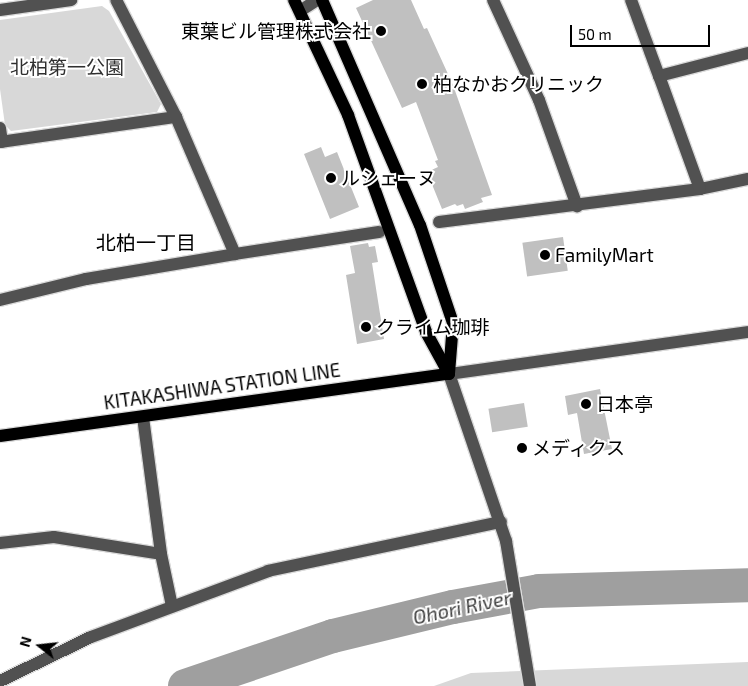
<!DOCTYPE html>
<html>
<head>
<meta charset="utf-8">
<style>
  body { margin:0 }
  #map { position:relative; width:748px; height:686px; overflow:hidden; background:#fff; font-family:"Exo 2","Noto Sans JP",sans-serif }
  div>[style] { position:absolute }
  .green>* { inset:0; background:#d8d8d8 }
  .river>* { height:34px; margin:-17px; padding:0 17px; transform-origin:17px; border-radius:17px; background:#9f9f9f }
  .building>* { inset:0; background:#c0c0c0; transform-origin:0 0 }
  .roads { filter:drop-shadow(1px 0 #dbdbdb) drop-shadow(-1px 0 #dbdbdb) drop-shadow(0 1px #dbdbdb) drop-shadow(0 -1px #dbdbdb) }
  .minor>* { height:12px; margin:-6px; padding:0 6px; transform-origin:6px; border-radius:6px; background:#515151 }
  .major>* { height:12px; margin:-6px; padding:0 6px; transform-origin:6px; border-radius:6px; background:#000 }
  .dots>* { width:14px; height:14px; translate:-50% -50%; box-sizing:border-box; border:2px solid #fff; border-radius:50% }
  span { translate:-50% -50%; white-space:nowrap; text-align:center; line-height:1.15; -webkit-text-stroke:4px #fff; paint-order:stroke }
  .poi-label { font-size:19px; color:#000 }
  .right { translate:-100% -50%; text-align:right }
  .left { translate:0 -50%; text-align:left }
  .park-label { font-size:19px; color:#2f2f2f }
  .street-label { font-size:19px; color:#000 }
  .neighbourhood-label { font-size:20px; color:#000 }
  .water-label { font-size:20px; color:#404040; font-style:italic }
  .north { position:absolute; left:15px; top:621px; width:50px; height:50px; -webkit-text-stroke:4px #fff; paint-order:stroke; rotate:286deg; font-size:14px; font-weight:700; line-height:20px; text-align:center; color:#000 }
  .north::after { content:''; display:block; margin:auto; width:18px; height:22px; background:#000; clip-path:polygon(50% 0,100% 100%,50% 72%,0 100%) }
  .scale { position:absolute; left:570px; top:25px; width:140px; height:22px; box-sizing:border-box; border:2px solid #000; border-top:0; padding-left:6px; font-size:15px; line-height:18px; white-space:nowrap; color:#000; -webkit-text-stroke:4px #fff; paint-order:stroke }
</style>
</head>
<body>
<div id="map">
  <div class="green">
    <i style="clip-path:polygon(102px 6px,109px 11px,161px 104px,157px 112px,11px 131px,5px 125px,0 89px,0 20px)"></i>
    <i style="clip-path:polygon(748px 662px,748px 686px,434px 686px,471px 673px)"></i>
  </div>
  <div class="river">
    <i style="left:185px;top:686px;width:156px;rotate:-18.7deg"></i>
    <i style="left:333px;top:636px;width:123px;rotate:-13.6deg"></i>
    <i style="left:453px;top:607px;width:87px;rotate:-10.5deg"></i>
    <i style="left:539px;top:591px;width:209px;rotate:-1.6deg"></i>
  </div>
  <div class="building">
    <i style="clip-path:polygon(373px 0,411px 0,424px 29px,427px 28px,453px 85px,492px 195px,481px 198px,483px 202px,465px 209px,463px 204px,457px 206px,455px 204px,442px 209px,427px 172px,438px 167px,435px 161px,438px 160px,416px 102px,402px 108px,356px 8px)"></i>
    <i style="clip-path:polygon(321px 147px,325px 157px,337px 152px,359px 207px,330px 219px,304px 154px)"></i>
    <i style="left:563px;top:237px;width:34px;height:41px;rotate:82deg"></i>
    <i style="clip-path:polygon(368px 243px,369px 247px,375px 246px,378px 262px,372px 263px,384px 339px,357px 344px,346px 275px,355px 273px,350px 246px)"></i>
    <i style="clip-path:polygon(600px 389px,612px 449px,584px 454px,577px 413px,568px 415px,565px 396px)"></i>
    <i style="left:524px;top:403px;width:24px;height:36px;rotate:81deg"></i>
  </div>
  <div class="roads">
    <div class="minor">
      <i style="left:493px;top:0;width:110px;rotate:65.3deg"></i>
      <i style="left:539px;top:100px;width:113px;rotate:70.3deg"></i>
      <i style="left:631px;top:0;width:81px;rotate:69.8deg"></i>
      <i style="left:0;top:10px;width:72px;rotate:-8deg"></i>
      <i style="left:300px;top:11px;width:20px;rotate:-33deg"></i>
      <i style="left:0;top:128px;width:14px;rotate:82deg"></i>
      <i style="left:0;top:142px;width:178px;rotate:-8.1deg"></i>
      <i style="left:700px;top:189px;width:49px;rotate:-11.8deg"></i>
      <i style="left:439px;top:222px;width:263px;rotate:-7.2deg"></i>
      <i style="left:700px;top:189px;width:120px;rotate:-109.9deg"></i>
      <i style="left:659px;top:76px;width:92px;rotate:-14.5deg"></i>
      <i style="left:235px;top:254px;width:146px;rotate:-8.7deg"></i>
      <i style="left:0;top:300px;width:89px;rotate:-13.7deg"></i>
      <i style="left:86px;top:279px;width:151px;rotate:-9.5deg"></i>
      <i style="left:235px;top:254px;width:149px;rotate:-113.3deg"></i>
      <i style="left:176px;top:117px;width:131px;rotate:-117.1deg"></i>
      <i style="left:143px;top:417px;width:138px;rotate:82.5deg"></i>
      <i style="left:161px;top:554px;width:53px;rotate:78.1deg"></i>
      <i style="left:0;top:543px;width:54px;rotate:-6.3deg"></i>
      <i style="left:54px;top:537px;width:108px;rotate:9deg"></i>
      <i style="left:0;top:681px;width:101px;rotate:-25.8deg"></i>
      <i style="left:91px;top:637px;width:189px;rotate:-20.4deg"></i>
      <i style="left:268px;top:571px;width:238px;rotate:-11.9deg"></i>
      <i style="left:530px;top:686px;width:147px;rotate:-99.4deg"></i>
      <i style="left:506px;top:541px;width:176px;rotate:-108.8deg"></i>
      <i style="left:449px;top:374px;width:302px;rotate:-8deg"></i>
    </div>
    <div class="major">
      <i style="left:294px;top:0;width:127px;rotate:64.8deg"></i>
      <i style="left:348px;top:115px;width:231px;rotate:70.2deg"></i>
      <i style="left:426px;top:332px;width:48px;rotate:61.3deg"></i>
      <i style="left:322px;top:0;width:245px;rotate:66.5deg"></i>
      <i style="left:420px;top:225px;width:103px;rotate:71.4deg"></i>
      <i style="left:453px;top:323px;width:51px;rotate:94.5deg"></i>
      <i style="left:0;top:436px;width:453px;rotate:-7.9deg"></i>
    </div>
  </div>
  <div class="dots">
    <i style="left:381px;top:31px;background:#000"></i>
    <i style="left:422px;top:84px;background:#000"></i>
    <i style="left:331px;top:178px;background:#000"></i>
    <i style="left:545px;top:255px;background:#000"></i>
    <i style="left:366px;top:327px;background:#000"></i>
    <i style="left:586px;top:404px;background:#000"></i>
    <i style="left:522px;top:448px;background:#000"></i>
  </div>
  <div class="poi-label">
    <span class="right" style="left:371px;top:31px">東葉ビル管理株式会社</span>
    <span class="left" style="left:433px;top:84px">柏なかおクリニック</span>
    <span class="left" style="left:341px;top:178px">ルシェーヌ</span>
    <span class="left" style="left:555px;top:255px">FamilyMart</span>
    <span class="left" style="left:376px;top:327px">クライム珈琲</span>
    <span class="left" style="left:596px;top:404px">日本亭</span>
    <span class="left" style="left:532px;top:448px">メディクス</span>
  </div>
  <div class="park-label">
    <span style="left:67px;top:67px">北柏第一公園</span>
  </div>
  <div class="street-label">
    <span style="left:222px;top:386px;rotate:-8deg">KITAKASHIWA STATION LINE</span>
  </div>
  <div class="neighbourhood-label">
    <span style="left:146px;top:242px">北柏一丁目</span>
  </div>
  <div class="water-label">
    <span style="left:462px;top:607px;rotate:-12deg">Ohori River</span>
  </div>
  <div class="north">N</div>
  <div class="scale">50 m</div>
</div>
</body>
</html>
